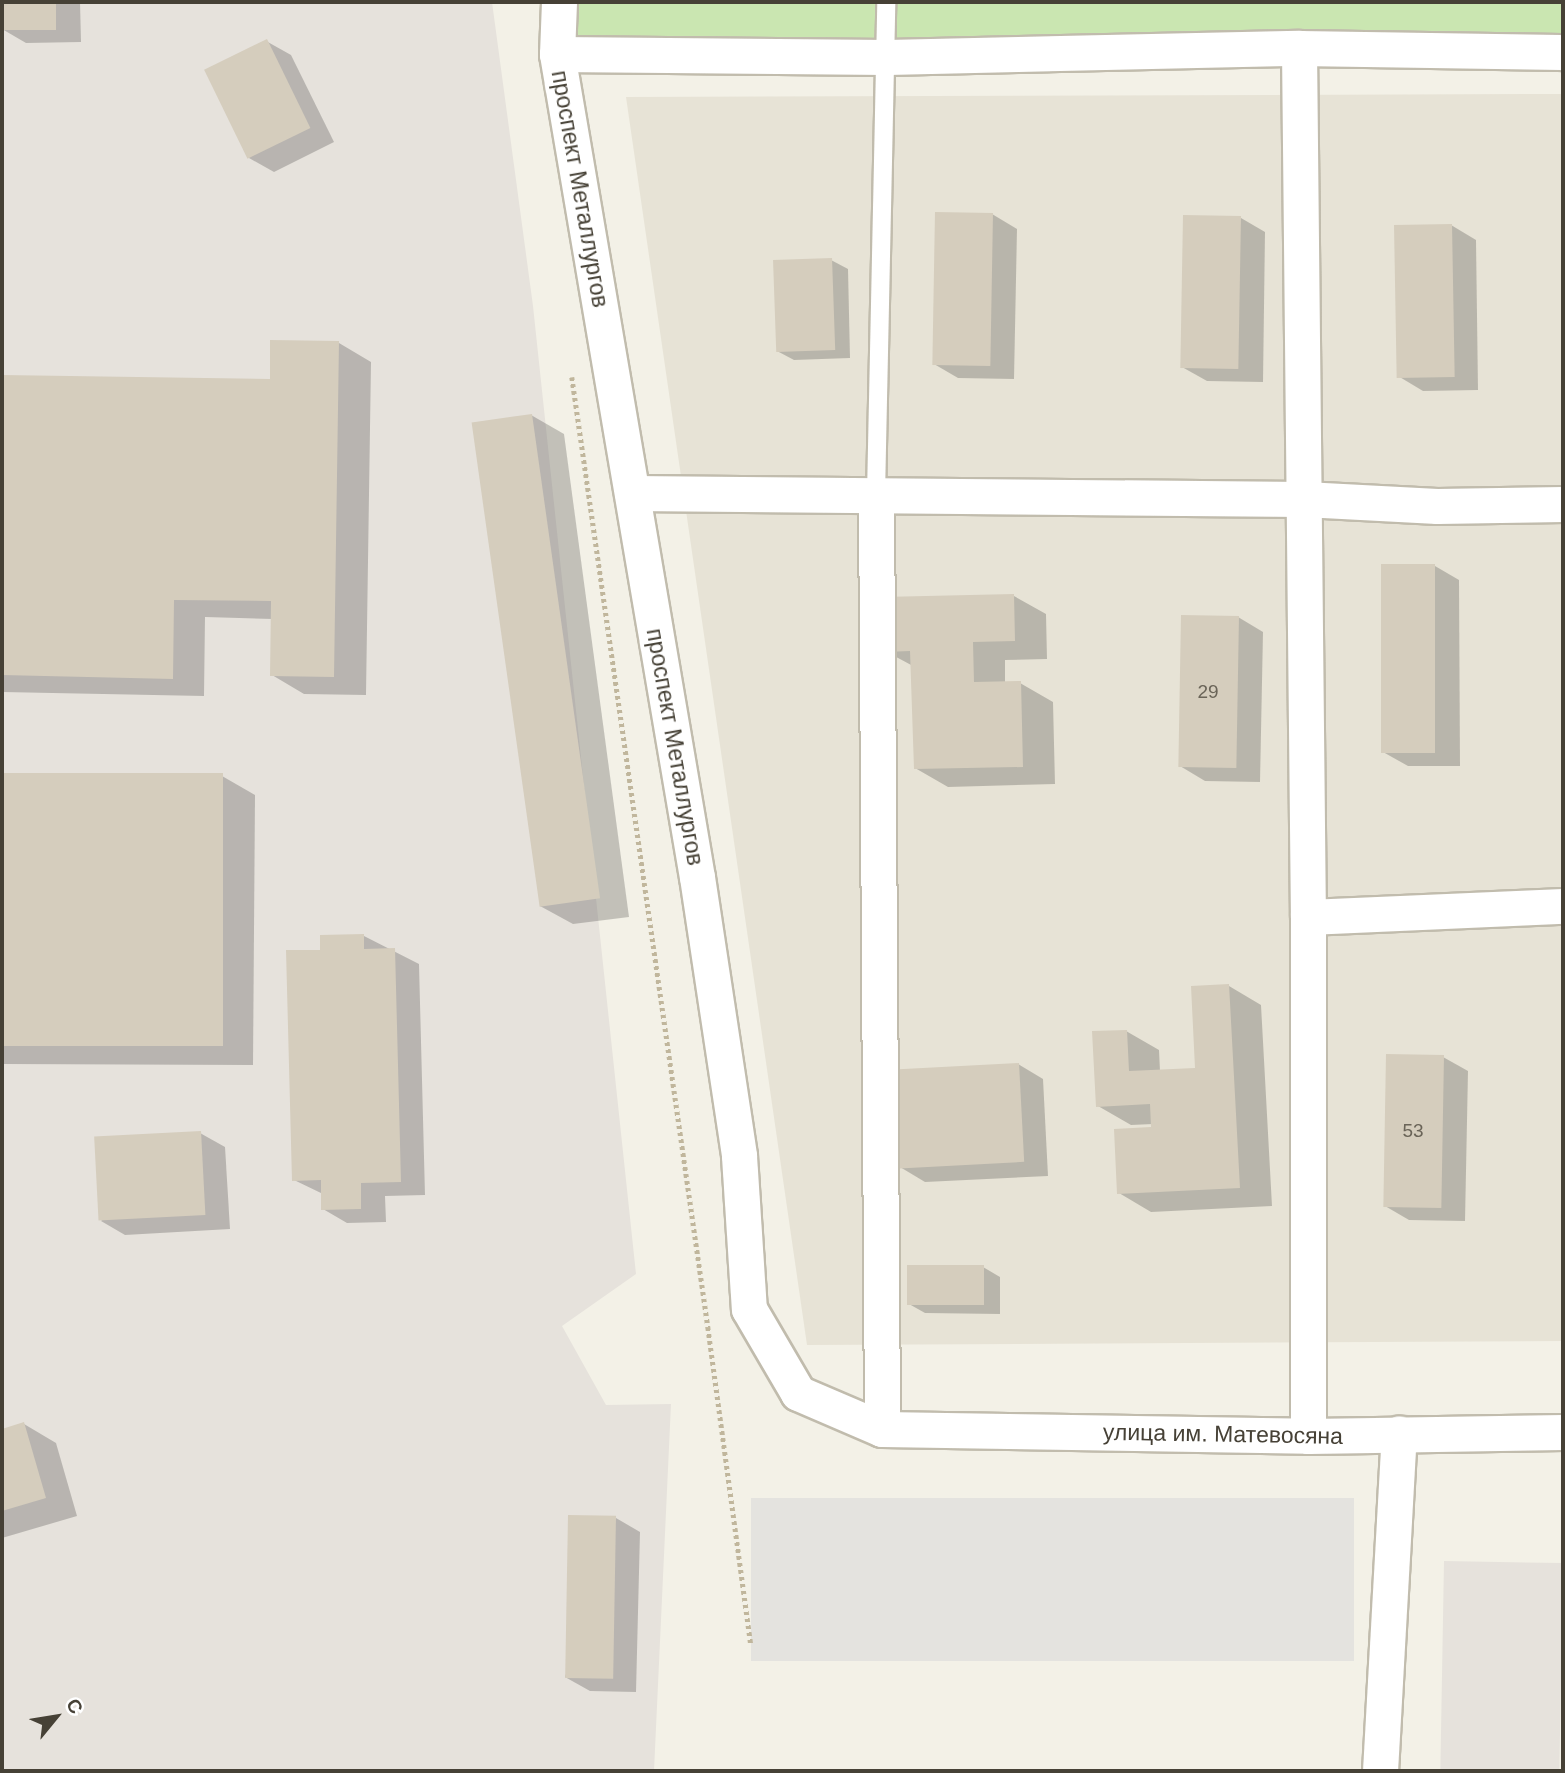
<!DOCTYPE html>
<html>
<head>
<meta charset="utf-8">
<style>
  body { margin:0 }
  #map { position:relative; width:1565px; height:1773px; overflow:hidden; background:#f3f1e7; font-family:Helvetica,sans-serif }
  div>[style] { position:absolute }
  .residential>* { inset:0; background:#e7e3d6 }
  .industrial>* { inset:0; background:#e6e2dc; transform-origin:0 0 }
  .green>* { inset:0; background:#cae6b1 }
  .parking>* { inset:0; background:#e4e3df; transform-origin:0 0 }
  .shadow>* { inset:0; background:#0003 }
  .building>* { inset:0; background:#d5cdbd; transform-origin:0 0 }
  .path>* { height:4.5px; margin-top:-2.25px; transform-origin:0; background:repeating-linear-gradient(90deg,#c0b69c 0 3.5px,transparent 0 7px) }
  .roads { filter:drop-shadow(2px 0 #c1bcad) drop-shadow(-2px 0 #c1bcad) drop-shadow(0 2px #c1bcad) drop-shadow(0 -2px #c1bcad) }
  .service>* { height:18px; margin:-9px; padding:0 9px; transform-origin:9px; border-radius:9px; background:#fff }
  .minor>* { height:35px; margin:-17.5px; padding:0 17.5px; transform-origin:17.5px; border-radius:17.5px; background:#fff }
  span { translate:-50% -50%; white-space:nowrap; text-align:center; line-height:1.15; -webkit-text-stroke:7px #fff; paint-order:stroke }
  .number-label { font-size:19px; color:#6a6458 }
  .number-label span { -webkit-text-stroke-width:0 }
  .street-label { font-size:23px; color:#464136 }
  .frame { position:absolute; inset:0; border:4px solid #464136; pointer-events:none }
  .north { position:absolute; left:21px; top:1682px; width:70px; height:70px; -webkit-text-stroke:5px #fff; paint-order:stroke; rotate:60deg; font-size:19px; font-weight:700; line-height:28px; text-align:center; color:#464136 }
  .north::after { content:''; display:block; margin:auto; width:24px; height:32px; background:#464136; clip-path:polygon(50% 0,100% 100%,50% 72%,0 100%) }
</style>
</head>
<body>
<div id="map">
  <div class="residential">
    <i style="clip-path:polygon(1563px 94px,1563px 1341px,807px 1345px,626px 97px)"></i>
  </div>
  <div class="industrial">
    <i style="clip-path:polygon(2px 2px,492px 2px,533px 306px,636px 1274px,562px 1326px,606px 1405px,671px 1404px,654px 1771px,2px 1771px)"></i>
    <i style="left:1444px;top:1561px;width:119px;height:210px;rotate:1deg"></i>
  </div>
  <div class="green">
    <i style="clip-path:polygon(568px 2px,1563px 2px,1563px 45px,567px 57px)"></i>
  </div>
  <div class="parking">
    <i style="left:751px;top:1498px;width:603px;height:163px"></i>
  </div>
  <div class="shadow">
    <i style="clip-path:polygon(2px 2px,80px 2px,81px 42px,26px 43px,2px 29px)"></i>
    <i style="clip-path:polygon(266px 41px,291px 55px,334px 142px,274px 172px,249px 158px)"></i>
    <i style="clip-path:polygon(992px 214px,1017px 229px,1014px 379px,958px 378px,934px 364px)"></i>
    <i style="clip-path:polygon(1241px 218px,1265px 232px,1263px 382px,1207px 381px,1182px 367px)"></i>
    <i style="clip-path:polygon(1451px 225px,1476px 240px,1478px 390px,1423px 391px,1398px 376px)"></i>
    <i style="clip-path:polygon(831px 260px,848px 269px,850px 358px,794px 360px,777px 351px)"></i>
    <i style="clip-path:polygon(339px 343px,371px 362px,366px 695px,304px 694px,272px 675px,273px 619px,205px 617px,204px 696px,2px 692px,2px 376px,271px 381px)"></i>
    <i style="clip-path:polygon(531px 415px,564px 434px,629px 917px,573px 924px,540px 906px)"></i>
    <i style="clip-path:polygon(1435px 566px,1459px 580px,1460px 766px,1408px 766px,1383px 752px)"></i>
    <i style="clip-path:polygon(1014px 596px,1046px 614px,1047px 659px,1005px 660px,1005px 683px,1020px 683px,1053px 702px,1055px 784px,948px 787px,915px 768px,913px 666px,885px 651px)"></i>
    <i style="clip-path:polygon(1238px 617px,1263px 632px,1260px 782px,1205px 781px,1180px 766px)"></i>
    <i style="clip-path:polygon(2px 774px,222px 776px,255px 795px,253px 1065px,2px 1064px)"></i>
    <i style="clip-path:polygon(364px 936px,419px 964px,425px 1195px,385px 1196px,386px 1222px,347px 1223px,323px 1209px,323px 1194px,294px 1180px,322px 952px)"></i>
    <i style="clip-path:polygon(1229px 986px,1261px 1005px,1272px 1206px,1151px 1212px,1119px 1193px,1153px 1129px,1153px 1124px,1131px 1125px,1098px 1106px,1126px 1031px,1159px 1050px,1160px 1071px,1197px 1069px)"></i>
    <i style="clip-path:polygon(1443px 1057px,1468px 1071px,1465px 1221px,1409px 1220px,1385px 1206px)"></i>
    <i style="clip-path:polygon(1018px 1064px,1043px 1079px,1048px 1176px,925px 1182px,900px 1167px)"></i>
    <i style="clip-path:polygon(200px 1133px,225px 1147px,230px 1229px,125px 1235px,101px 1221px)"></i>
    <i style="clip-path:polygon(983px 1267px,1000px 1277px,1000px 1314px,925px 1313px,909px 1304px)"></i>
    <i style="clip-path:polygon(24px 1424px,56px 1443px,77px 1516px,2px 1538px,2px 1430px)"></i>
    <i style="clip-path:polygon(616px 1518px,640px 1532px,636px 1692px,590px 1691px,565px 1677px)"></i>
  </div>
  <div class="building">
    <i style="left:2px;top:2px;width:54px;height:28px"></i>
    <i style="left:267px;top:39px;width:99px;height:70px;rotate:64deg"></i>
    <i style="left:935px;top:212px;width:58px;height:153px;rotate:1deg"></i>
    <i style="left:1183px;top:215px;width:58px;height:153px;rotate:1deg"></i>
    <i style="left:1452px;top:224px;width:153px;height:58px;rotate:89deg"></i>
    <i style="left:832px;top:258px;width:92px;height:59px;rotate:88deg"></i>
    <i style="clip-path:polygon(270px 340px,339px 341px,334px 677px,270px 676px,271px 601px,174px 600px,173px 679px,2px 675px,2px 375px,270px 379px)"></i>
    <i style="left:532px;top:414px;width:489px;height:61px;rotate:82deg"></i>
    <i style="left:1381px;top:564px;width:54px;height:189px"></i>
    <i style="clip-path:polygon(1014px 594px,1015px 641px,973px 642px,974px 682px,1021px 681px,1023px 767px,914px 769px,910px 651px,884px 652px,882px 597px)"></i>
    <i style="left:1181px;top:615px;width:58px;height:152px;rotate:1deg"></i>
    <i style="left:2px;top:773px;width:221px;height:273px"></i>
    <i style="clip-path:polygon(364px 934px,364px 949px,395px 948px,401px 1182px,361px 1183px,361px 1209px,321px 1210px,321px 1180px,292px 1181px,286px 950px,320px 950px,320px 935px)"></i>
    <i style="clip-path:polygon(1229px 984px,1240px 1188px,1117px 1194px,1114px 1129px,1151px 1127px,1150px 1104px,1096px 1107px,1092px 1031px,1127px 1030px,1129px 1071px,1195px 1068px,1191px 986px)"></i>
    <i style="left:1386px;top:1054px;width:58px;height:153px;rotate:1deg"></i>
    <i style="left:1019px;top:1063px;width:99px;height:125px;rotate:87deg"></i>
    <i style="left:201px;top:1131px;width:84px;height:107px;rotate:87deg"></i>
    <i style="left:907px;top:1265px;width:77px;height:40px"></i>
    <i style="clip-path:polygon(24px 1422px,46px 1498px,2px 1511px,2px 1429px)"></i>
    <i style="left:568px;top:1515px;width:48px;height:163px;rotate:1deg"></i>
  </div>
  <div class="path">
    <i style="left:572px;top:377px;width:960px;rotate:81.85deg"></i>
    <i style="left:708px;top:1327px;width:320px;rotate:82.3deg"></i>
  </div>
  <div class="roads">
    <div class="service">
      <i style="left:876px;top:495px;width:493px;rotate:-88.8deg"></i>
    </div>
    <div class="minor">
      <i style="left:559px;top:2px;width:52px;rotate:92.2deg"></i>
      <i style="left:557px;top:54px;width:835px;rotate:80.35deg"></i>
      <i style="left:697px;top:877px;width:282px;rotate:81.4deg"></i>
      <i style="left:739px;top:1156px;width:153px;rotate:86.3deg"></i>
      <i style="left:749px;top:1309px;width:97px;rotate:59.7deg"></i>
      <i style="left:798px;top:1393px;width:91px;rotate:23.2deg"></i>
      <i style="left:882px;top:1429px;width:426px;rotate:0.9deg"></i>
      <i style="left:1308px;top:1436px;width:255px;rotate:-0.9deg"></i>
      <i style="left:1299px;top:48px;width:869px;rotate:89.41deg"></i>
      <i style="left:1308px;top:917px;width:519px;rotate:90deg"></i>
      <i style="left:557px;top:54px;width:330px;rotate:0.5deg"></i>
      <i style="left:887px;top:57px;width:412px;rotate:-1.3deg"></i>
      <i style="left:1299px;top:48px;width:264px;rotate:0.9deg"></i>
      <i style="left:632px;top:493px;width:672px;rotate:0.51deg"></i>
      <i style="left:1304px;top:499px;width:133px;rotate:3deg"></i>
      <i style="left:1437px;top:506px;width:126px;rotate:-0.9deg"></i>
      <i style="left:876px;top:495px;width:934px;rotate:89.63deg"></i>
      <i style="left:1308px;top:917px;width:255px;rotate:-2.5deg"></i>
      <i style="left:1380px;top:1771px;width:338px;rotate:-86.8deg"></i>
    </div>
  </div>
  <div class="number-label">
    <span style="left:1208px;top:692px">29</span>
    <span style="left:1413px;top:1131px">53</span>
  </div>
  <div class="street-label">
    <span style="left:580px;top:189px;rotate:80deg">проспект Металлургов</span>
    <span style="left:675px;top:747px;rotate:80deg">проспект Металлургов</span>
    <span style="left:1223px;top:1434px;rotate:1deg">улица им. Матевосяна</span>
  </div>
  <div class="frame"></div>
  <div class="north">С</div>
</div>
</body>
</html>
